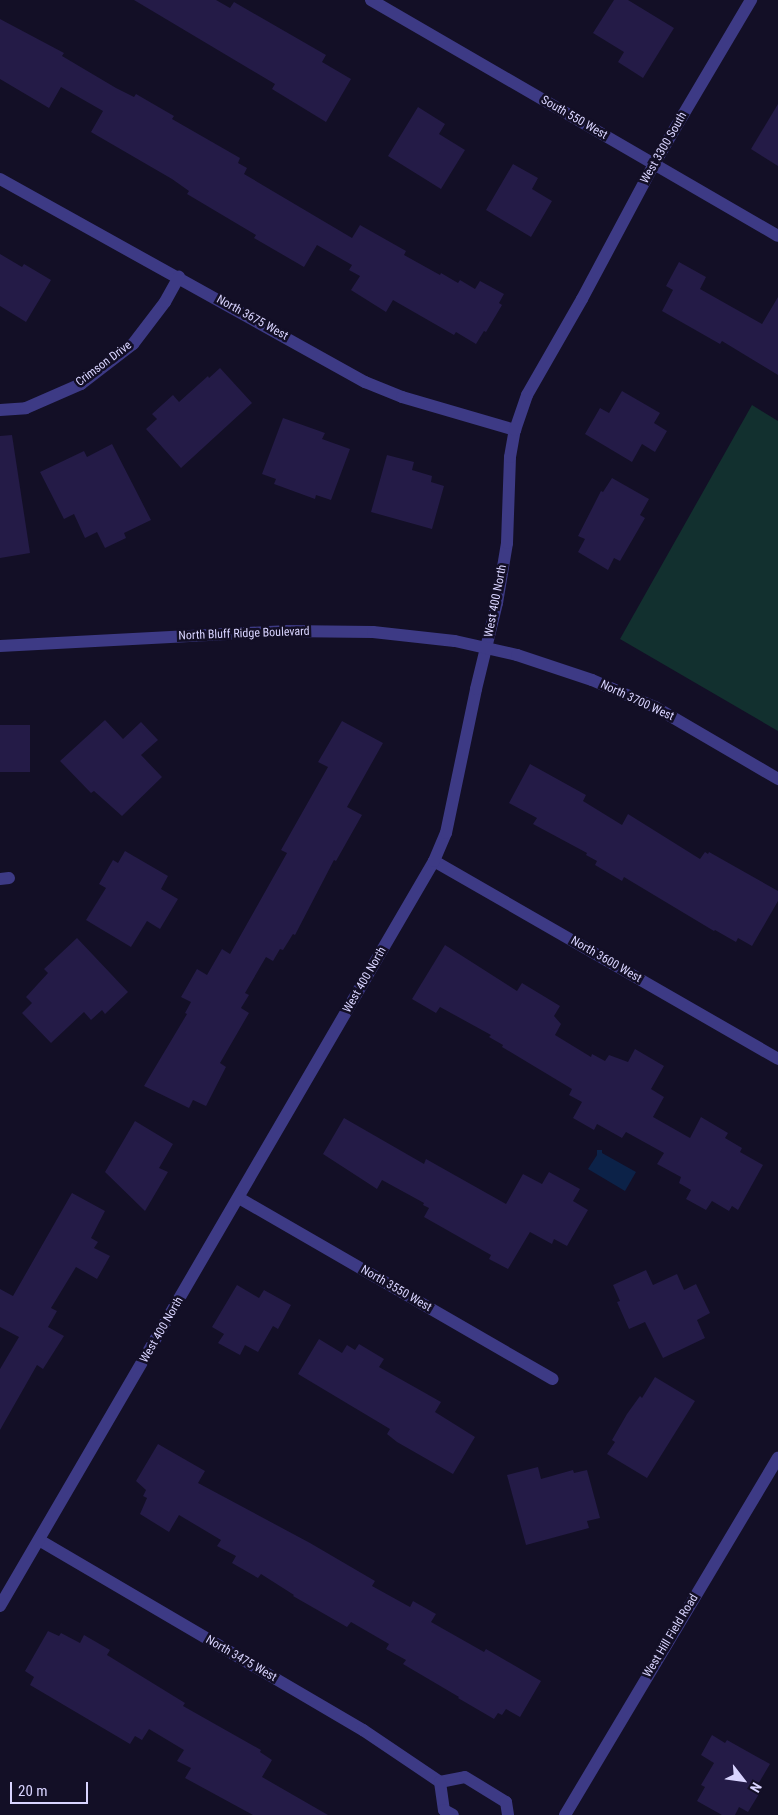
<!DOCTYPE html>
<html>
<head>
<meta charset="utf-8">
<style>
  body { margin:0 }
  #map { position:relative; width:778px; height:1815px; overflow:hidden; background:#130f26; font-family:"Roboto Condensed",sans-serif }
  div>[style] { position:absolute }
  .green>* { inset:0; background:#12302f }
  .water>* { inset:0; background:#0c2248 }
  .building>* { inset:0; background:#241b47; transform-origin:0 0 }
  .minor>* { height:12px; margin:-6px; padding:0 6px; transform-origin:6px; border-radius:6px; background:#3d3a85 }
  .tertiary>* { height:12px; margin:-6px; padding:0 6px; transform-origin:6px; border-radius:6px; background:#3d3a85 }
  span { translate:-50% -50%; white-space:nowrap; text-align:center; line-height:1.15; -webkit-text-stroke:5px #130f26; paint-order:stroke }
  .street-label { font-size:12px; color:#d9d4ff }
  .north { position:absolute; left:718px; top:1755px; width:50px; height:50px; -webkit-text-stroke:4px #130f26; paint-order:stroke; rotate:120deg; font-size:14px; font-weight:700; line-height:20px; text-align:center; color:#d9d4ff }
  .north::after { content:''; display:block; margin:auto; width:18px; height:22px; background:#d9d4ff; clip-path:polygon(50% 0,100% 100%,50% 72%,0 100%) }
  .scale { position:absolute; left:10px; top:1782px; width:78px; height:22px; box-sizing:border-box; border:2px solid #d9d4ff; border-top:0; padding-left:6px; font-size:15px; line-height:18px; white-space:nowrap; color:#d9d4ff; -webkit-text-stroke:4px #130f26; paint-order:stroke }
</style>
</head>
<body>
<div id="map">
  <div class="green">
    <i style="clip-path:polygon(752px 405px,778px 421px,778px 731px,620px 639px)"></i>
  </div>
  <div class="water">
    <i style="clip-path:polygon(597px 1150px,602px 1150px,602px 1153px,636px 1172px,625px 1191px,588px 1169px,597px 1155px)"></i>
  </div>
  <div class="building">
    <i style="clip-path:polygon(134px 0,216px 0,230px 8px,234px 2px,326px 55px,322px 62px,351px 79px,326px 122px,272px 89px,275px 84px)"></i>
    <i style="clip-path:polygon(614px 0,628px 0,674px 28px,643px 78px,618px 62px,624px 52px,593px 33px)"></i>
    <i style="clip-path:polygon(0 19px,64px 53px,62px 56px,116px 88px,134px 97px,136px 94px,174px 116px,172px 119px,240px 158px,238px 163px,247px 168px,244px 174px,352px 238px,360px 225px,406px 251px,404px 255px,440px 275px,441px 273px,458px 283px,460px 280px,475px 289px,480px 281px,504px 294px,499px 303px,502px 305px,486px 332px,484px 331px,476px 344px,456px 332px,454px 335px,393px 300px,386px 312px,351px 290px,360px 276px,349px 270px,352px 265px,317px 245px,304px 267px,254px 238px,256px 235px,187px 194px,189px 191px,172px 179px,91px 132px,103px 111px,61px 87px,49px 108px,0 79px)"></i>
    <i style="clip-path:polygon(778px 104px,778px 166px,751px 149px)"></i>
    <i style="clip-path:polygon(418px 107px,445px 124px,439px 134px,465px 150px,441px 189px,388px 156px)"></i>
    <i style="clip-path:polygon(513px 164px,538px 178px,532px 189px,552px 201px,531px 237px,486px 210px)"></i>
    <i style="clip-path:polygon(0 254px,22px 267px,24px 264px,51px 280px,26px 322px,0 306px)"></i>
    <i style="clip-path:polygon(679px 262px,706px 277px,700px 289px,762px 324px,778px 297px,778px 375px,722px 341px,720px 344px,662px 311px,673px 290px,666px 286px)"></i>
    <i style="clip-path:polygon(220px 368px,252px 403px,181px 468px,146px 429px,157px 419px,152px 414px,173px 395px,179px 402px,208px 376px,209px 378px)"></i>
    <i style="clip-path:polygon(622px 391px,660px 413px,654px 423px,667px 431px,655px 452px,642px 444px,632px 462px,585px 434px,600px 408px,609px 413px)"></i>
    <i style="clip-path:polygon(283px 418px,325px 433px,322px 439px,350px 449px,331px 500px,316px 495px,315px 499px,274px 484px,276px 479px,262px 474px)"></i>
    <i style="clip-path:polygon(12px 435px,30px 553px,0 558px,0 436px)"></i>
    <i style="clip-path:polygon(112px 444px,151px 520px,124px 533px,126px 538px,105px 548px,97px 532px,85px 538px,74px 514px,64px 519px,40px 472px,84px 451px,87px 457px)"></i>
    <i style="clip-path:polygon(387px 455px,414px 462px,412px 470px,432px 476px,431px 482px,444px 486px,432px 529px,371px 512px)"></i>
    <i style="clip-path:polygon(612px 478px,649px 499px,640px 515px,645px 518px,620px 561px,614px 558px,608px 570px,578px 552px,585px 539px,578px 536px,601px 491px,603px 492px)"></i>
    <i style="clip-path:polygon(105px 720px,123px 739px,141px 722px,158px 740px,141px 755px,162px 777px,122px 816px,94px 791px,91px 793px,60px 761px)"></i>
    <i style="clip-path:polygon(342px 721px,383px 743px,347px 807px,362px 815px,336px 861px,334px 860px,295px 935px,293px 934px,283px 950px,280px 949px,273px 961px,266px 957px,245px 993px,249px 995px,241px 1008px,249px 1013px,220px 1063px,226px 1067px,206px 1106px,193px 1100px,189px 1108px,144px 1086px,187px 1014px,185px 1013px,191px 1002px,181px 997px,197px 969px,207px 975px,222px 949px,230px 954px,287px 853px,281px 850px,328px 767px,318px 762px)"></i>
    <i style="left:0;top:725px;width:30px;height:47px"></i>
    <i style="clip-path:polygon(530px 764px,586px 795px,583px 801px,622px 825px,628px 814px,700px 859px,705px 852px,708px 854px,709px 852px,778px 891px,778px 901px,752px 946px,738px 938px,736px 942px,715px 930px,714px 931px,624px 877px,622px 881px,595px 865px,597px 861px,586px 855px,587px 853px,533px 824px,537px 818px,509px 803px)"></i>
    <i style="clip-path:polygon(125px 851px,168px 876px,161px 889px,178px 899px,160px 929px,147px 921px,131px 947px,86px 920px,106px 888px,99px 884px,113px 860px,118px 863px)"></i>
    <i style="clip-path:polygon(77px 938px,128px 992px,105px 1014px,102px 1010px,91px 1020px,84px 1012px,51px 1043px,22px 1013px,32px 1003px,26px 997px,48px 973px,44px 969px)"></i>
    <i style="clip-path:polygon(445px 945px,517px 991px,522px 983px,560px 1006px,554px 1016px,561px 1024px,555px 1035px,591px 1057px,592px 1054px,605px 1061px,609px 1055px,628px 1062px,635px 1049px,664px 1066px,651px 1089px,664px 1097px,653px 1117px,690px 1138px,701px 1117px,728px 1133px,725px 1138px,742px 1148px,740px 1152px,763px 1165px,738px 1210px,732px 1206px,729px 1211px,712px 1201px,706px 1210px,686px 1199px,691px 1190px,679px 1183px,681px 1177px,657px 1164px,664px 1153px,626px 1132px,622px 1138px,597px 1124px,594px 1130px,573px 1118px,582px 1102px,569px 1095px,572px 1089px,502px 1047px,503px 1045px,489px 1037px,491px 1035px,440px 1007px,436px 1013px,412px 999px)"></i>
    <i style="clip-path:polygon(344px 1118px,424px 1164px,426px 1159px,506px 1204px,523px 1174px,542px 1184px,549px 1172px,580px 1189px,573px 1201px,588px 1210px,567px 1246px,554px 1239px,552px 1244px,530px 1232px,508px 1269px,489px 1259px,491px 1255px,424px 1217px,429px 1208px,423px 1205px,424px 1203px,382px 1180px,377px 1189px,323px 1154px)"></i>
    <i style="clip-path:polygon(135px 1121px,173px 1144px,159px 1168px,168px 1172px,145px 1211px,105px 1172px)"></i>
    <i style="clip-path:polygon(72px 1193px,105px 1211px,91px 1238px,98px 1242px,94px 1248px,110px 1256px,97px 1279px,76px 1267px,51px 1308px,57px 1311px,48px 1327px,64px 1336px,43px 1369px,37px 1365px,0 1430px,0 1369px,19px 1337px,0 1327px,0 1289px,13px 1296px)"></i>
    <i style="clip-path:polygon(646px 1270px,653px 1285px,677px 1274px,684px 1290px,696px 1284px,710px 1313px,697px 1320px,705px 1338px,663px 1358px,645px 1322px,629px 1329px,617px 1302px,620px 1301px,613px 1285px)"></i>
    <i style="clip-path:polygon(237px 1285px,259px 1298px,264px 1290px,291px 1305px,278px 1329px,273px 1326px,258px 1352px,245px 1345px,240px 1355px,218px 1343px,224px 1334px,212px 1327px)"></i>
    <i style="clip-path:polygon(319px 1339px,342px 1353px,347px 1345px,355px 1350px,359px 1344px,384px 1359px,379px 1367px,441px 1402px,435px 1412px,475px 1437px,453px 1474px,397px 1442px,387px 1434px,390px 1429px,298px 1374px)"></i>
    <i style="clip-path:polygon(655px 1377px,695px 1401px,647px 1478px,607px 1454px,615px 1442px,612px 1440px,627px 1414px,640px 1396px,642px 1398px)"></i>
    <i style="clip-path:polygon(158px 1444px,205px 1471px,198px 1483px,310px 1543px,375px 1581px,372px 1586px,410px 1607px,413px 1601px,436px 1614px,431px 1622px,484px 1652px,486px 1649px,541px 1681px,520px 1717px,506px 1709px,502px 1715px,498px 1713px,494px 1719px,458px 1698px,459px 1697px,403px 1664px,406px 1660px,386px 1649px,389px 1644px,351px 1622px,347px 1627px,293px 1596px,294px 1595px,261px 1574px,258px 1578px,232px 1563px,236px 1556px,217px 1546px,221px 1540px,179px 1515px,169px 1532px,140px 1514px,147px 1498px,143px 1496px,146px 1490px,136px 1481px)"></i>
    <i style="clip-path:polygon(538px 1467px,541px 1479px,573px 1470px,574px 1473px,587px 1470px,600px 1518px,587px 1521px,589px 1528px,526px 1545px,507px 1475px)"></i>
    <i style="clip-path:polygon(48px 1631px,59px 1636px,61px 1633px,80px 1643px,84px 1635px,110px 1650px,107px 1655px,185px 1703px,183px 1706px,261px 1750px,260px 1752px,272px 1760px,262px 1777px,328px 1815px,253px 1815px,185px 1778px,191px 1768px,177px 1761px,184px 1750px,149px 1729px,142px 1740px,135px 1736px,130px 1744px,30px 1685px,34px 1677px,25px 1671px)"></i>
    <i style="clip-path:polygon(712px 1735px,725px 1743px,727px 1740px,770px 1764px,757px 1786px,762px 1789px,748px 1812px,739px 1807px,735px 1815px,722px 1815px,697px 1801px,705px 1787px,701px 1785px,714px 1763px,701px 1755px)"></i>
  </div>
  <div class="minor">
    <i style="left:371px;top:0;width:470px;rotate:30.1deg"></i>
    <i style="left:0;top:179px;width:418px;rotate:29.1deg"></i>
    <i style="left:365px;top:382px;width:40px;rotate:22deg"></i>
    <i style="left:402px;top:397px;width:118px;rotate:16.3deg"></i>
    <i style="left:0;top:410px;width:26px;rotate:-4deg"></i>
    <i style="left:26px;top:408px;width:60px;rotate:-23.6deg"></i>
    <i style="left:81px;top:384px;width:66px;rotate:-37.6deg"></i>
    <i style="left:133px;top:344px;width:53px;rotate:-52.7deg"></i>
    <i style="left:165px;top:302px;width:29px;rotate:-61deg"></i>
    <i style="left:434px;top:861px;width:397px;rotate:29.9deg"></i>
    <i style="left:0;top:879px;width:9px;rotate:-6deg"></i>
    <i style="left:239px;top:1198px;width:362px;rotate:30deg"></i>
    <i style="left:39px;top:1540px;width:376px;rotate:30.4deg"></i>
    <i style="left:363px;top:1730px;width:93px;rotate:34deg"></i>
    <i style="left:440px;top:1782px;width:25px;rotate:-11deg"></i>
    <i style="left:465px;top:1777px;width:48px;rotate:31.4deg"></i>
    <i style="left:506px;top:1802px;width:13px;rotate:81deg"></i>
    <i style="left:0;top:1606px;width:862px;rotate:-59.78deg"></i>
    <i style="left:434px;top:861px;width:30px;rotate:-67deg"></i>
    <i style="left:446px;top:833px;width:147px;rotate:-78.2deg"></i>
    <i style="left:476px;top:689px;width:89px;rotate:-76.3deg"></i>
    <i style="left:497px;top:603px;width:61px;rotate:-80.5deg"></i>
    <i style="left:507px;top:543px;width:86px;rotate:-88deg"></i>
    <i style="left:510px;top:457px;width:27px;rotate:-80deg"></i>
    <i style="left:515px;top:430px;width:37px;rotate:-71deg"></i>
    <i style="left:527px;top:395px;width:111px;rotate:-60.2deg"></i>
    <i style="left:582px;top:299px;width:153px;rotate:-61.9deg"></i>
    <i style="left:654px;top:164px;width:191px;rotate:-59.4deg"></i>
    <i style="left:440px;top:1782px;width:28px;rotate:82deg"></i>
    <i style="left:444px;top:1810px;width:10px;rotate:29deg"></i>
  </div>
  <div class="tertiary">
    <i style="left:0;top:646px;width:284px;rotate:-3deg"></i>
    <i style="left:284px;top:631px;width:89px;rotate:0.6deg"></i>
    <i style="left:373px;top:632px;width:82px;rotate:6.3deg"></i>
    <i style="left:455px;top:641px;width:64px;rotate:12.7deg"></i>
    <i style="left:517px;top:655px;width:79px;rotate:18.4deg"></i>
    <i style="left:592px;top:680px;width:69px;rotate:23.2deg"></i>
    <i style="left:655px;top:707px;width:143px;rotate:30.3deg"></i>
    <i style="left:565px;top:1815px;width:416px;rotate:-59.2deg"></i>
  </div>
  <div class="street-label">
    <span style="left:574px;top:118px;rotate:30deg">South 550 West</span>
    <span style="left:664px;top:148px;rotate:-60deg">West 3300 South</span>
    <span style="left:252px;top:318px;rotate:29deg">North 3675 West</span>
    <span style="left:104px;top:364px;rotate:-37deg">Crimson Drive</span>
    <span style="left:496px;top:601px;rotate:-79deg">West 400 North</span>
    <span style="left:244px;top:634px;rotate:-2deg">North Bluff Ridge Boulevard</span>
    <span style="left:637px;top:701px;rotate:25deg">North 3700 West</span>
    <span style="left:606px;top:960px;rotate:30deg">North 3600 West</span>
    <span style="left:365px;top:980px;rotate:-60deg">West 400 North</span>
    <span style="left:396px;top:1289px;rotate:30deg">North 3550 West</span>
    <span style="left:162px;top:1330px;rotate:-60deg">West 400 North</span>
    <span style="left:671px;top:1636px;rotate:-59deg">West Hill Field Road</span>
    <span style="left:241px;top:1659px;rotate:30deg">North 3475 West</span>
  </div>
  <div class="north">N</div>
  <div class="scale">20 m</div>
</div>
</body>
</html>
